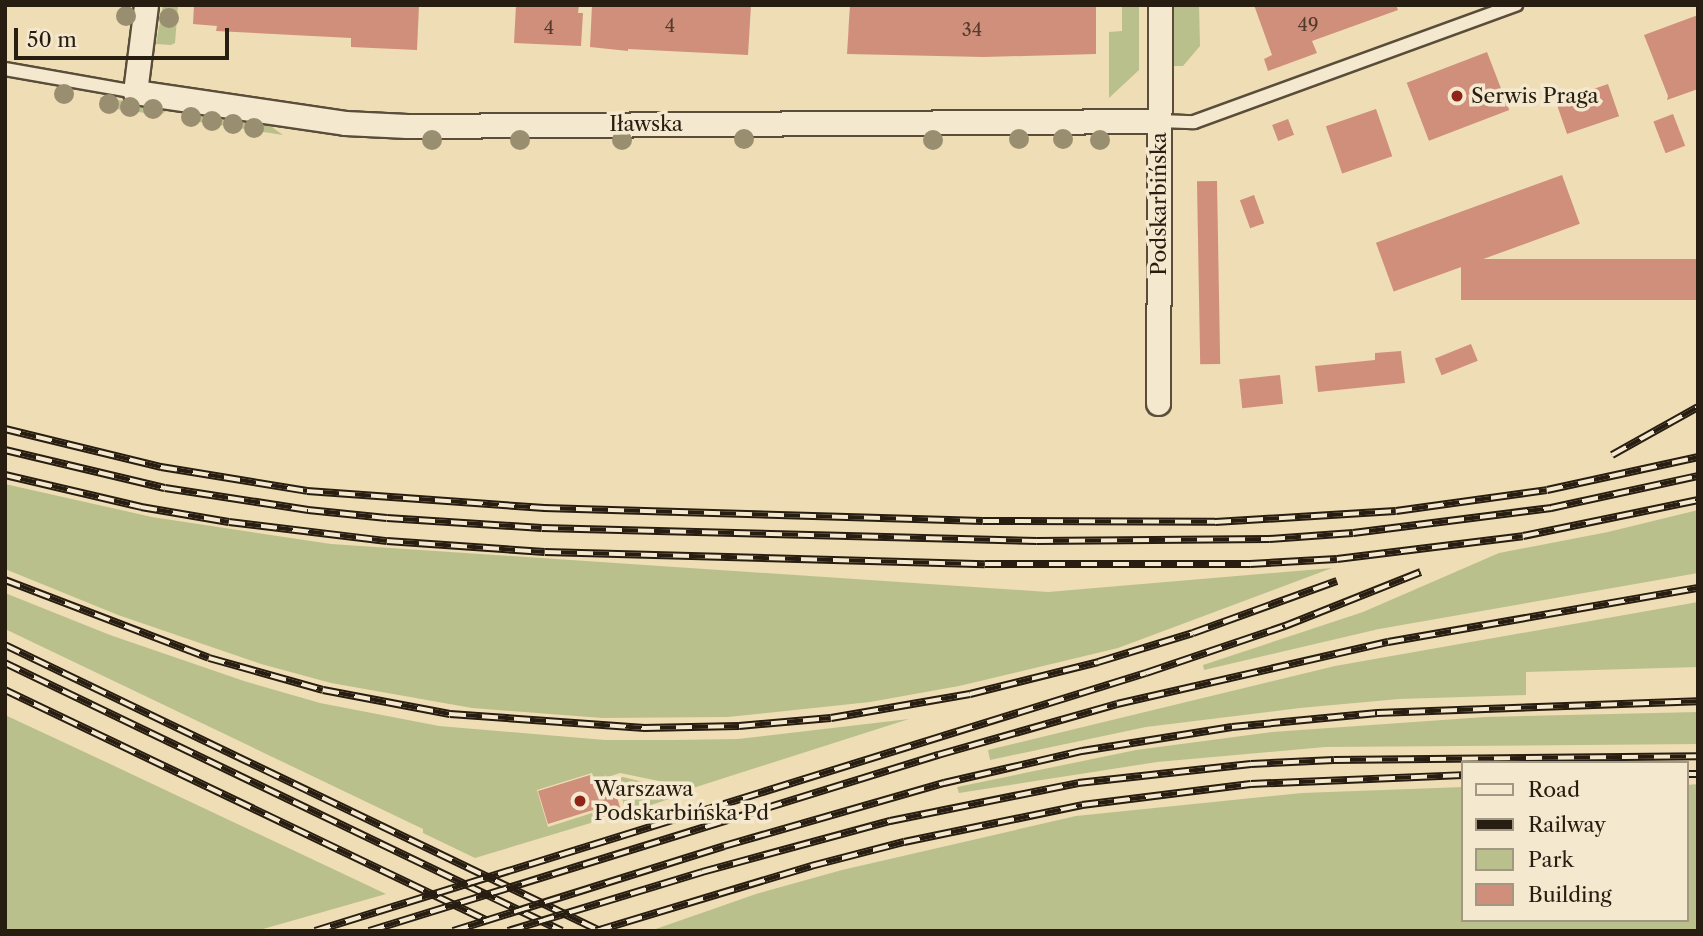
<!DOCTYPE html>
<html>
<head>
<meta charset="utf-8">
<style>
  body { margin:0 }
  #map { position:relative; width:1703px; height:936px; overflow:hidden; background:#eeddb5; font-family:"Libre Caslon Text",serif }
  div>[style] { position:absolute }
  .green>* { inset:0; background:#bac08c }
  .building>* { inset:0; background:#d08f7b; transform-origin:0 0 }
  .roads { filter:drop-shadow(2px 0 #5a4d3a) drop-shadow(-2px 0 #5a4d3a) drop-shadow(0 2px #5a4d3a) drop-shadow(0 -2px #5a4d3a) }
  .service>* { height:12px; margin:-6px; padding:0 6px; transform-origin:6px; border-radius:6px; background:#f4e9cf }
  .minor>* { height:23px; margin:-11.5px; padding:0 11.5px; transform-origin:11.5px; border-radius:11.5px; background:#f4e9cf }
  .rail>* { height:8px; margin-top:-4px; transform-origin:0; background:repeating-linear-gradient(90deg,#f4e9cf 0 16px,#281d11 0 32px); box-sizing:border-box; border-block:2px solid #281d11 }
  .trees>* { width:20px; height:20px; margin:-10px; border-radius:50%; background:#998e6f }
  .dots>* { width:19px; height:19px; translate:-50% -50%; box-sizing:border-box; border:4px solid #f4e9cf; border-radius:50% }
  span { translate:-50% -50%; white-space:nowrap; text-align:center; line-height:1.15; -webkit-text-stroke:7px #f4e9cf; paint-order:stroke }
  .number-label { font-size:18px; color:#523a2c }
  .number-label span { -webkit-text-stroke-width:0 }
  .poi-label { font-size:21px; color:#281d11 }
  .left { translate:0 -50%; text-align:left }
  .street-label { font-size:21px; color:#281d11 }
  .frame { position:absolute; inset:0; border:7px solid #281d11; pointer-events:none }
  .legend { position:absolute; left:1461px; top:761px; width:228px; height:161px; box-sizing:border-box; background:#f4e9cf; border:2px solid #a29783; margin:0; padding:9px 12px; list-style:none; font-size:21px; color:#281d11 }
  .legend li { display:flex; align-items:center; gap:14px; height:35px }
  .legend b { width:35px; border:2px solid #a29783 }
  .scale { position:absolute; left:14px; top:28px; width:215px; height:32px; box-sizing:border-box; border:4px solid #281d11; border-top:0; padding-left:9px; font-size:21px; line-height:24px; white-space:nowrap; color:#281d11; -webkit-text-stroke:5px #f4e9cf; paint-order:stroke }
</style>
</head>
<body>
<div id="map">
  <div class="green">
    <i style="clip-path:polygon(163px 5px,178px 5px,175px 43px,171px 45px,156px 44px)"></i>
    <i style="clip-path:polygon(1122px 5px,1139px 5px,1139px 70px,1109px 98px,1109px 32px,1122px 31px)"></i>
    <i style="clip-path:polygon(1173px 5px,1199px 5px,1200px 46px,1183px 66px,1174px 66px)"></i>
    <i style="clip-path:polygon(100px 97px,166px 108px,166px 111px,161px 115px,101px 107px)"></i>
    <i style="clip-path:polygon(184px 111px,269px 125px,283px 135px,186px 120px)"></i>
    <i style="clip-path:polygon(5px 484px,152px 517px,331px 544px,1048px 592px,1332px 568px,1118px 648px,959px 686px,870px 702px,728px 717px,602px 718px,472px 708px,331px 683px,261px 664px,118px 615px,5px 569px)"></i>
    <i style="clip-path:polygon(1698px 510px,1698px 573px,1379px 629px,1204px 670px,1203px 665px,1363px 612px,1499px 553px,1608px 532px)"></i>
    <i style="clip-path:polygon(5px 593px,110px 635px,244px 681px,320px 703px,439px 726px,605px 740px,674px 740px,738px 739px,909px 719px,693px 788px,620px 773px,595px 781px,592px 773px,537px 790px,548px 827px,592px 813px,594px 822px,475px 858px,423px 833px,423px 829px,5px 629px)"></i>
    <i style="clip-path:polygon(1698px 602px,1698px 667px,1526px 672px,1526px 695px,1399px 699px,1300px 708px,1146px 727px,990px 760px,988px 750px,1335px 666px)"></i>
    <i style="clip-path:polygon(1698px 712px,1698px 744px,1325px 747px,1157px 762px,959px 793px,957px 787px,1136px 750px,1272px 732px,1485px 717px)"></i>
    <i style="clip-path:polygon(5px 715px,108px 763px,386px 894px,256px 931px,5px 931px)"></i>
    <i style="clip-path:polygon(623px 777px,672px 789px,675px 797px,636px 810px,634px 805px,625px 808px,616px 779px)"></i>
    <i style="clip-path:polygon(1698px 784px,1698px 931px,650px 931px,756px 894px,842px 870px,1076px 816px,1302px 793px,1463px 787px,1463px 920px,1687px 920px,1687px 785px)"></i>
  </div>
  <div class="building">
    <i style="clip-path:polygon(194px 5px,419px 5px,417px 50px,351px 47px,351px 38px,216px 31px,217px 26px,193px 24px)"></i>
    <i style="clip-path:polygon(516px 5px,579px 5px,578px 13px,583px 13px,581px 46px,514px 43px)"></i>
    <i style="clip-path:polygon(592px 5px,751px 5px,748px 55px,628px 49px,628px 51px,590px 47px)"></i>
    <i style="clip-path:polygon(850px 5px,1096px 5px,1096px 54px,984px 57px,847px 54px)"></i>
    <i style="clip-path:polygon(1254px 5px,1396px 5px,1398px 10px,1312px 41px,1317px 53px,1268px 71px,1264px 59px,1272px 55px)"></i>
    <i style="clip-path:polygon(1698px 15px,1698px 89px,1667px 100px,1668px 96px,1644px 35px)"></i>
    <i style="left:1487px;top:52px;width:62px;height:86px;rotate:69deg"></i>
    <i style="left:1608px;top:84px;width:34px;height:55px;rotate:71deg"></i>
    <i style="left:1376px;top:109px;width:50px;height:53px;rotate:71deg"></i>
    <i style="left:1673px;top:114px;width:34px;height:21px;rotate:69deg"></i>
    <i style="left:1288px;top:119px;width:17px;height:17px;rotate:69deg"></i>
    <i style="left:1562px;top:175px;width:52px;height:198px;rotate:70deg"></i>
    <i style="left:1217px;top:181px;width:183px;height:20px;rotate:89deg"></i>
    <i style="left:1254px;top:195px;width:30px;height:15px;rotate:70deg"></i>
    <i style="left:1698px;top:259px;width:41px;height:237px;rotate:90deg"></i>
    <i style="left:1471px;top:344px;width:18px;height:39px;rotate:68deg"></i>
    <i style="clip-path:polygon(1401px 351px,1405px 383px,1318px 392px,1315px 366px,1375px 360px,1375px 353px)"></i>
    <i style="left:1280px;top:375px;width:29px;height:41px;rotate:84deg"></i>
    <i style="clip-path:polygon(590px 775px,594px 789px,613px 783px,621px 811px,596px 820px,593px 810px,548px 824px,538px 791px)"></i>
  </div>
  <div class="roads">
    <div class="service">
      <i style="left:5px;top:69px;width:132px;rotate:10deg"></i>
      <i style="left:1159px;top:121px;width:35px;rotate:2deg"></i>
      <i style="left:1194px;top:122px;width:343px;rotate:-20deg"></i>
    </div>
    <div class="minor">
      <i style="left:146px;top:5px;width:88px;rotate:97.2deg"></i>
      <i style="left:135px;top:92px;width:212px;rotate:8.4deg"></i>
      <i style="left:345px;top:123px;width:62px;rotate:2.8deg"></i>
      <i style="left:407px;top:126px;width:752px;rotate:-0.38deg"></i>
      <i style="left:1158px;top:403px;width:398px;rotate:-89.7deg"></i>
    </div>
  </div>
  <div class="rail">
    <i style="left:5px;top:429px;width:161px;rotate:13.7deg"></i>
    <i style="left:161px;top:467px;width:148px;rotate:9.3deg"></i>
    <i style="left:307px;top:491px;width:238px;rotate:4.1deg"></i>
    <i style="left:544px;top:508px;width:439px;rotate:1.7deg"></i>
    <i style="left:983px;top:521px;width:232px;rotate:0.2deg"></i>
    <i style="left:1215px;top:522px;width:181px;rotate:-3.5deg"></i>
    <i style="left:1396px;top:511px;width:152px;rotate:-7.9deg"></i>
    <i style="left:1547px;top:490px;width:155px;rotate:-12.3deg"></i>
    <i style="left:5px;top:450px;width:164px;rotate:13.4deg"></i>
    <i style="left:165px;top:488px;width:145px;rotate:8.7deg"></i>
    <i style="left:308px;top:510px;width:79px;rotate:5.8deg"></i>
    <i style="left:387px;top:518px;width:155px;rotate:3.7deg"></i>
    <i style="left:542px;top:528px;width:495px;rotate:1.5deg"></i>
    <i style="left:1037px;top:541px;width:232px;rotate:-0.5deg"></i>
    <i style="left:1269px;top:539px;width:84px;rotate:-4.1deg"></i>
    <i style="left:1353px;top:533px;width:200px;rotate:-7.2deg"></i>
    <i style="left:1551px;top:508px;width:150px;rotate:-12.3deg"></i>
    <i style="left:1612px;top:455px;width:98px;rotate:-29.2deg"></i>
    <i style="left:5px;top:475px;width:140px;rotate:13.2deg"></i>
    <i style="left:141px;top:507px;width:89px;rotate:9.7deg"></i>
    <i style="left:229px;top:522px;width:159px;rotate:6.9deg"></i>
    <i style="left:387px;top:541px;width:158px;rotate:4deg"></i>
    <i style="left:545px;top:552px;width:440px;rotate:1.6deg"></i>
    <i style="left:985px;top:564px;width:265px"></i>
    <i style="left:1250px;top:564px;width:87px;rotate:-3.3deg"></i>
    <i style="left:1337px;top:559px;width:187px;rotate:-7deg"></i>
    <i style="left:1523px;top:536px;width:179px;rotate:-11.6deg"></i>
    <i style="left:5px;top:580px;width:218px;rotate:20.9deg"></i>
    <i style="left:209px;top:658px;width:118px;rotate:15.7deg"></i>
    <i style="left:323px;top:690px;width:129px;rotate:10.7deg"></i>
    <i style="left:450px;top:714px;width:195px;rotate:4.1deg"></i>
    <i style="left:644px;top:728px;width:95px;rotate:-1.2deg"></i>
    <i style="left:739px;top:726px;width:92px;rotate:-5deg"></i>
    <i style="left:831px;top:718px;width:141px;rotate:-9.8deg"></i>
    <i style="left:970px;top:694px;width:132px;rotate:-14deg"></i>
    <i style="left:1098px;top:662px;width:99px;rotate:-17deg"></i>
    <i style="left:1193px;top:633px;width:153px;rotate:-19.9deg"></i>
    <i style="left:5px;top:645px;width:660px;rotate:25.67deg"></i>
    <i style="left:5px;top:663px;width:618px;rotate:25.69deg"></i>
    <i style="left:5px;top:690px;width:535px;rotate:25.56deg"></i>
    <i style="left:1687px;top:774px;width:11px"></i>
    <i style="left:315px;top:931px;width:870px;rotate:-17.25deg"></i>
    <i style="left:1146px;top:673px;width:147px;rotate:-18.7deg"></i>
    <i style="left:1285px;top:626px;width:146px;rotate:-21.7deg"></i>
    <i style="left:369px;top:931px;width:596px;rotate:-17.19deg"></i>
    <i style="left:938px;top:755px;width:186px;rotate:-15.9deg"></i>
    <i style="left:1117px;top:704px;width:278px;rotate:-12.9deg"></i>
    <i style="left:1388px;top:642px;width:315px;rotate:-9.9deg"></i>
    <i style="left:453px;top:931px;width:284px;rotate:-17.4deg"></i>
    <i style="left:724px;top:846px;width:229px;rotate:-16deg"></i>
    <i style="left:944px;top:783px;width:142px;rotate:-13.1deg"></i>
    <i style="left:1082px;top:751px;width:152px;rotate:-9.1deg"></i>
    <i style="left:1232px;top:727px;width:146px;rotate:-5.5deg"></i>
    <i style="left:1377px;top:713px;width:321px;rotate:-2.1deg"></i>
    <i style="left:508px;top:931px;width:203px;rotate:-16.9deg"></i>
    <i style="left:702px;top:872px;width:195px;rotate:-15.2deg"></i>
    <i style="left:890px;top:821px;width:192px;rotate:-11.4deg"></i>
    <i style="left:1078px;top:783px;width:174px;rotate:-6.3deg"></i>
    <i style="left:1251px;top:764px;width:83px;rotate:-2.8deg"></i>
    <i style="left:1334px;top:760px;width:364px;rotate:-0.6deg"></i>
    <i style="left:596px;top:931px;width:225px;rotate:-16.8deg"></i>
    <i style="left:811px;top:866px;width:96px;rotate:-14.5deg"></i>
    <i style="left:904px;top:842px;width:182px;rotate:-11.7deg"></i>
    <i style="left:1082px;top:805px;width:170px;rotate:-7.1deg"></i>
    <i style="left:1251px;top:784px;width:212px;rotate:-2.4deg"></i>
  </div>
  <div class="trees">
    <i style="left:126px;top:16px"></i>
    <i style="left:169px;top:18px"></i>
    <i style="left:64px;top:94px"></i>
    <i style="left:109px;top:104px"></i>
    <i style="left:130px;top:107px"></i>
    <i style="left:153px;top:109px"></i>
    <i style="left:191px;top:117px"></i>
    <i style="left:212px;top:121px"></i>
    <i style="left:233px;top:124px"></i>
    <i style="left:254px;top:128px"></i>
    <i style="left:744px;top:139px"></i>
    <i style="left:1019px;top:139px"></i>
    <i style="left:1063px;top:139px"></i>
    <i style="left:432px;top:140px"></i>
    <i style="left:520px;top:140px"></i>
    <i style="left:622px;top:140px"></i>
    <i style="left:933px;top:140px"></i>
    <i style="left:1100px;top:140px"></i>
  </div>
  <div class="dots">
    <i style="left:1457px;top:96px;background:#8f2418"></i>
    <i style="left:580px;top:801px;background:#8f2418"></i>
  </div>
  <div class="number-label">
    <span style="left:1308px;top:25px">49</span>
    <span style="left:670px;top:26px">4</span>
    <span style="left:549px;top:28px">4</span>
    <span style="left:972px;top:30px">34</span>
  </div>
  <div class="poi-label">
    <span class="left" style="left:1471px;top:96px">Serwis Praga</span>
    <span class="left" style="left:594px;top:801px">Warszawa<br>Podskarbińska Pd</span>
  </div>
  <div class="street-label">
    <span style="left:646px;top:124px">Iławska</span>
    <span style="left:1159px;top:204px;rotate:-90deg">Podskarbińska</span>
  </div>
  <div class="frame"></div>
  <ul class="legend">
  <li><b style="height:9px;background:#f4e9cf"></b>Road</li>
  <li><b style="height:9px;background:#281d11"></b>Railway</li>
  <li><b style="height:19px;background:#bac08c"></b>Park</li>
  <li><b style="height:19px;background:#d08f7b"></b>Building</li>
  </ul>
  <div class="scale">50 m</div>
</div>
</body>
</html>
